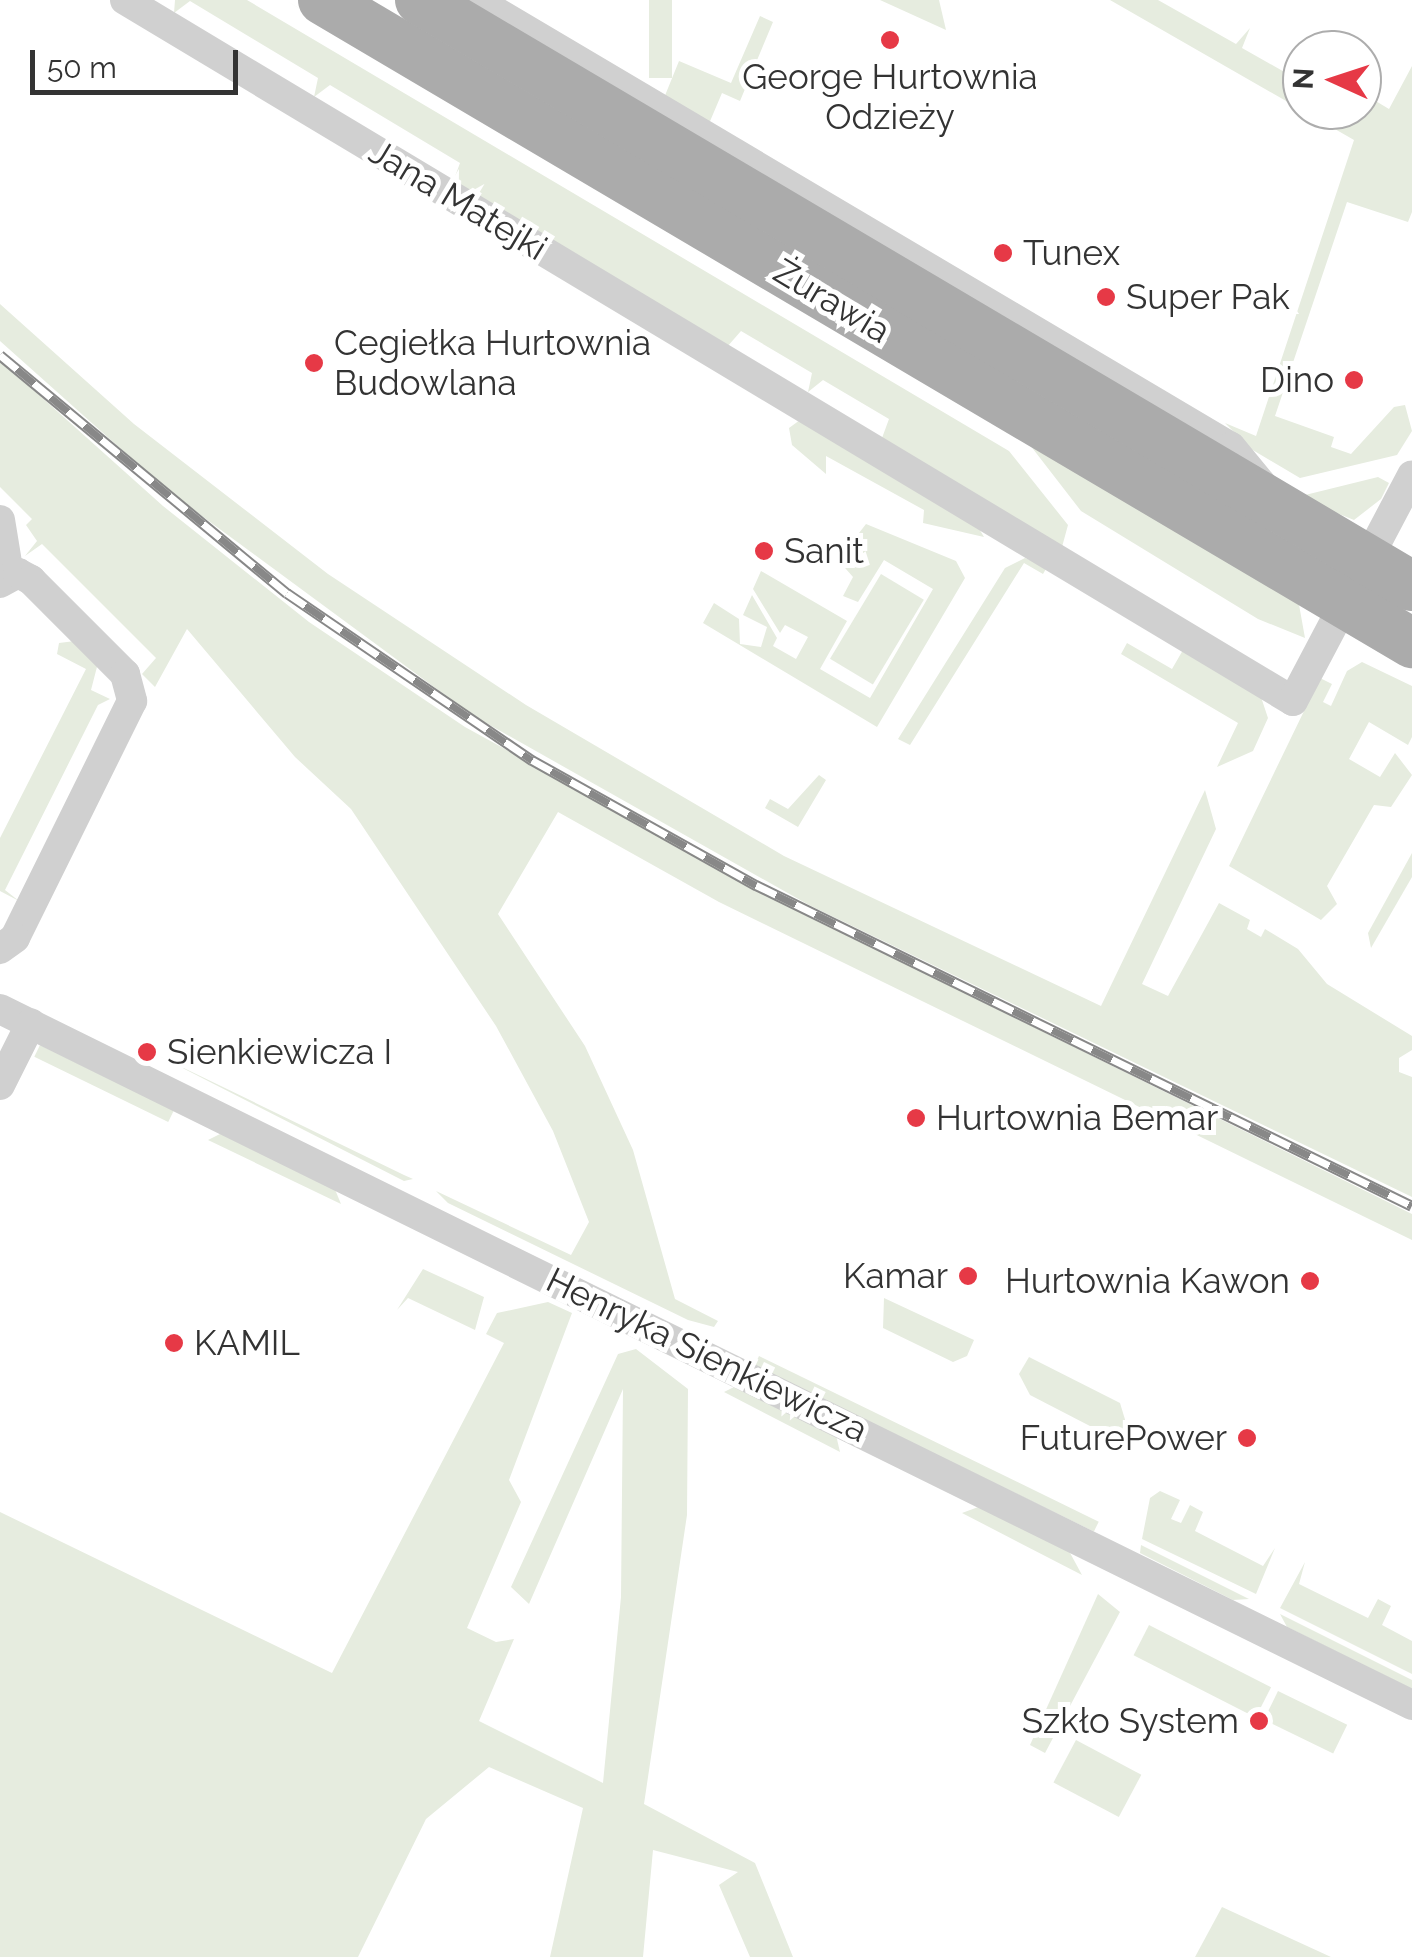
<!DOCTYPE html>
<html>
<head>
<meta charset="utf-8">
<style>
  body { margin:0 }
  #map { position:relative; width:1412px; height:1957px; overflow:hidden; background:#fff; font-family:Raleway,sans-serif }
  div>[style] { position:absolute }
  .green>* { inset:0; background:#e6ecdf; transform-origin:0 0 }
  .minor>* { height:30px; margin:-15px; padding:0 15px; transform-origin:15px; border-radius:15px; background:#d0d0d0 }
  .primary>* { height:50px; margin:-25px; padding:0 25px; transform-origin:25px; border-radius:25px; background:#ababab }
  .rail>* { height:11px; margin-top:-5.5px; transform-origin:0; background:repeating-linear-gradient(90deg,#fff 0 22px,#888 0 44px); box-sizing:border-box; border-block:2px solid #888 }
  .dots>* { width:28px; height:28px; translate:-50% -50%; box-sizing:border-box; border:5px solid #fff; border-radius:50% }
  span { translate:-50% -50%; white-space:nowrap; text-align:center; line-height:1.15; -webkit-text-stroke:10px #fff; paint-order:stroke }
  .poi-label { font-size:35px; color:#333 }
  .left { translate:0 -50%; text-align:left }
  .right { translate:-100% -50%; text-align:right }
  .street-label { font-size:35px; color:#333 }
  .north { position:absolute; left:1282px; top:30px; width:100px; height:100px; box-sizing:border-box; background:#fff; border:2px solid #adadad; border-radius:50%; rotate:273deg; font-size:28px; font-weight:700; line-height:40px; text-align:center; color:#333 }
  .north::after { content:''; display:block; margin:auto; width:35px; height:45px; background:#e63946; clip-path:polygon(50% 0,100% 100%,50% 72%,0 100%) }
  .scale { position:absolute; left:30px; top:50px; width:208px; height:45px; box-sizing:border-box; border:5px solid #333; border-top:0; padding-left:12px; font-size:30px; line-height:35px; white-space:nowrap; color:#333; -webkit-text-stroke:8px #fff; paint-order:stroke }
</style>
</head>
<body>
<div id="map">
  <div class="green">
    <i style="clip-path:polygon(175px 0,247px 0,1009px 451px,1068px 525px,1062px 547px,882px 438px,889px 419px,823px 380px,808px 392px,812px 373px,741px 331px,727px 347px,453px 182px,460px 163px,330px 85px,314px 97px,318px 78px,190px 1px,174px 13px)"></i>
    <i style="clip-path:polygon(285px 0,774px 284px,1298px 599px,1305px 638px,1258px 619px,1081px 511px,1023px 436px)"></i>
    <i style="left:649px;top:0;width:23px;height:78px"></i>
    <i style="clip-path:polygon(880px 0,939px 0,946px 30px)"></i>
    <i style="clip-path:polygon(1110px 0,1158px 0,1236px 44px,1250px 28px,1242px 48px,1302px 82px,1302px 110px,1362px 110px,1364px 94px,1389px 109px,1412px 66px,1412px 212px,1408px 222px,1347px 202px,1275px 416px,1334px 437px,1331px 447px,1351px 454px,1394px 407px,1405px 405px,1412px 431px,1397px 455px,1300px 478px,1251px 449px,1225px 423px,1256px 436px,1354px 140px)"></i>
    <i style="clip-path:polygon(760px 16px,773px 22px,740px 101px,722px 93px,708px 126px,664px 98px,679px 61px,731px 83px)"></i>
    <i style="clip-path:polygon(0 304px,134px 424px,328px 574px,526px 705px,784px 856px,1101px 1006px,1205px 790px,1216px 829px,1142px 984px,1168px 996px,1219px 903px,1250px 920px,1247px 929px,1261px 937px,1265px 929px,1298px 949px,1327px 984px,1412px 1036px,1412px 1050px,1399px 1058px,1399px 1072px,1412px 1077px,1412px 1197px,809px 905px,472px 715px,168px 491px,0 341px)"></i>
    <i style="clip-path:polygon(0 360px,163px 506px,309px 622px,465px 727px,805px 914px,1412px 1214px,1412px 1240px,719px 902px,558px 812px,498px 914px,585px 1046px,633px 1150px,675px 1299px,718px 1321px,714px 1327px,688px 1320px,448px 1203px,436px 1191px,571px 1255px,589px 1222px,553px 1131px,496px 1026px,351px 809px,295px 757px,187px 629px,155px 687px,142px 674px,156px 658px,42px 544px,25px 556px,37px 541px,26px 525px,32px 519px,0 487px)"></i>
    <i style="clip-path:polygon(800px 420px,978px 527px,984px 537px,923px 523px,924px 510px,826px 456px,826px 474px,792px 445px,789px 428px)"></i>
    <i style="clip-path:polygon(1378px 477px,1389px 483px,1381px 499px,1354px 520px,1297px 497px)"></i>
    <i style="clip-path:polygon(866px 524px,956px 561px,965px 578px,877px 727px,703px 623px,714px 603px,739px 619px,740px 644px,761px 647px,767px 627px,743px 615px,752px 595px,777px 638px,773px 646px,796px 659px,808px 637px,785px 625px,780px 633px,753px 589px,761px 571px,847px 621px,820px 669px,870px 698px,933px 589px,884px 560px,858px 602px,843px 596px,853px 577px,838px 560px)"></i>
    <i style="clip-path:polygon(1025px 558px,1047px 567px,1043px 574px,1024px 563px,910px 745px,898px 739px,1005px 568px)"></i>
    <i style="left:881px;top:574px;width:50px;height:99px;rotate:31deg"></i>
    <i style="clip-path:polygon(75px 641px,98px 663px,91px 690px,110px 699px,98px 705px,5px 890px,19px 901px,0 891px,0 838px,86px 669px,57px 654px,59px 643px)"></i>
    <i style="clip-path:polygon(1127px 643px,1172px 669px,1183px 650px,1261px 697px,1268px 718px,1253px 751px,1217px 767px,1238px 723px,1121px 654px)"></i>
    <i style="clip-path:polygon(1362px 662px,1412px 686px,1412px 737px,1408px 745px,1369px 722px,1349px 759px,1380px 777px,1395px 753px,1412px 775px,1391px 807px,1374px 805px,1327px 886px,1337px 904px,1321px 920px,1229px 866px,1320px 678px,1332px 684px,1323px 702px,1331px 706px,1347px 671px)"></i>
    <i style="clip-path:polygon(819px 775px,826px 780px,798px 827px,765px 808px,770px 799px,788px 809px)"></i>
    <i style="clip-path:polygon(1412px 853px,1412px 877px,1371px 948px,1368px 933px)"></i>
    <i style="left:40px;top:1045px;width:149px;height:13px;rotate:26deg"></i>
    <i style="clip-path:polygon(159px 1056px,404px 1175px,413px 1179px,404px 1181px)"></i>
    <i style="clip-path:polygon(222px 1133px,334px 1187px,341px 1204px,208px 1140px)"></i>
    <i style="clip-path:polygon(423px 1269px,484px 1297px,475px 1330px,408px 1298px,397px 1310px)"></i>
    <i style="clip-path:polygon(884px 1298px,974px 1340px,967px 1356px,953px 1362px,883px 1328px)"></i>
    <i style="clip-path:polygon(548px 1302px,572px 1313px,509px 1480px,521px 1502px,467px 1628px,496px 1642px,514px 1639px,479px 1721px,603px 1783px,621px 1597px,623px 1389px,529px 1604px,511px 1587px,618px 1354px,636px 1349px,688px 1389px,687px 1515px,644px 1804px,755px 1863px,793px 1957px,750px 1957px,719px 1885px,738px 1872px,653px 1850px,643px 1957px,550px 1957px,583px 1808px,489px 1767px,426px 1819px,358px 1957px,0 1957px,0 1512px,332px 1673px,504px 1343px,486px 1334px,497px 1313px)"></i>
    <i style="left:759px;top:1356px;width:378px;height:11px;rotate:26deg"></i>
    <i style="clip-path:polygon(1029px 1357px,1120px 1403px,1130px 1436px,1117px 1440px,1030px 1395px,1019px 1374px)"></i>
    <i style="clip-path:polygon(734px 1387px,836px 1435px,840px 1452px,724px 1392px)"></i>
    <i style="clip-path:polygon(1160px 1491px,1180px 1500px,1171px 1519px,1181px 1523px,1190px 1505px,1203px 1512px,1195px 1531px,1263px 1566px,1275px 1548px,1256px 1594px,1142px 1539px,1150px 1498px)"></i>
    <i style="clip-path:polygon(981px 1506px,1069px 1551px,1082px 1575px,962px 1513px)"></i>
    <i style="clip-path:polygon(1141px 1545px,1249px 1599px,1233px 1600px,1140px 1553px)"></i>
    <i style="clip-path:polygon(1305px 1562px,1299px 1584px,1368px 1618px,1378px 1599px,1391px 1606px,1382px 1625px,1412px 1641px,1412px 1674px,1280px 1608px)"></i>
    <i style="clip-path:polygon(1098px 1594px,1120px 1612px,1045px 1753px,1030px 1745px)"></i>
    <i style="clip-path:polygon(1280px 1614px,1412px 1680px,1412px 1689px,1287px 1627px)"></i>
    <i style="left:1149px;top:1625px;width:137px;height:34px;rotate:27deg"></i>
    <i style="left:1278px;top:1691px;width:77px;height:32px;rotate:26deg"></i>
    <i style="left:1076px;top:1740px;width:74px;height:48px;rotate:28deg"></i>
    <i style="clip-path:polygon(1222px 1907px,1331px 1957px,1195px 1957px)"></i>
  </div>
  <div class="minor">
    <i style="left:125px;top:0;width:1362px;rotate:30.97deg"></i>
    <i style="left:1293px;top:701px;width:255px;rotate:-62.2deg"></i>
    <i style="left:476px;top:0;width:877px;rotate:30.63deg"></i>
    <i style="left:1231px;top:447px;width:52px;rotate:50.5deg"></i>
    <i style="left:0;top:520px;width:56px;rotate:80.7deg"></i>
    <i style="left:0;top:583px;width:21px;rotate:-29deg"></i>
    <i style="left:18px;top:573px;width:15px;rotate:28deg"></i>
    <i style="left:31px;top:580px;width:133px;rotate:45deg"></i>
    <i style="left:125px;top:674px;width:28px;rotate:75deg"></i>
    <i style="left:132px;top:701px;width:264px;rotate:116.3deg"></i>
    <i style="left:15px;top:938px;width:19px;rotate:144deg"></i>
    <i style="left:0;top:1009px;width:1574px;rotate:26.24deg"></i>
    <i style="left:0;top:1085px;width:69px;rotate:-63.4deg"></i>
  </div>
  <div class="primary">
    <i style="left:323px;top:0;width:1265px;rotate:30.56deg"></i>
    <i style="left:420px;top:0;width:1152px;rotate:30.57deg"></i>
  </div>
  <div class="rail">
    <i style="left:0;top:355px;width:373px;rotate:39.7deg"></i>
    <i style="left:287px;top:593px;width:297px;rotate:34.3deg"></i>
    <i style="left:532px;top:760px;width:257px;rotate:29.2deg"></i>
    <i style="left:756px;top:885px;width:730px;rotate:26.07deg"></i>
  </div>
  <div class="dots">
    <i style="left:890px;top:40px;background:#e63946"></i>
    <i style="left:1003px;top:253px;background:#e63946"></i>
    <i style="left:1106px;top:297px;background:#e63946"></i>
    <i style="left:314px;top:363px;background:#e63946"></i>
    <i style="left:1354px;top:380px;background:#e63946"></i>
    <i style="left:764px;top:551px;background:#e63946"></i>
    <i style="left:147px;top:1052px;background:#e63946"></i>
    <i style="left:916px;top:1118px;background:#e63946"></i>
    <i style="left:968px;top:1276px;background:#e63946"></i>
    <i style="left:1310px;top:1281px;background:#e63946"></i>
    <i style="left:174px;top:1343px;background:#e63946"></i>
    <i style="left:1247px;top:1438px;background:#e63946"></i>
    <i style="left:1259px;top:1721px;background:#e63946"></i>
  </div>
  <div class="poi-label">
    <span style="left:890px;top:97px">George Hurtownia<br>Odzieży</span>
    <span class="left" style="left:1023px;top:253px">Tunex</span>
    <span class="left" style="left:1126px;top:297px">Super Pak</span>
    <span class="left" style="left:334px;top:363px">Cegiełka Hurtownia<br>Budowlana</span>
    <span class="right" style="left:1334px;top:380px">Dino</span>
    <span class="left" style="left:784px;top:551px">Sanit</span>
    <span class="left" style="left:167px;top:1052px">Sienkiewicza I</span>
    <span class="left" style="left:936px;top:1118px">Hurtownia Bemar</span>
    <span class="right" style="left:948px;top:1276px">Kamar</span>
    <span class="right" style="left:1290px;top:1281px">Hurtownia Kawon</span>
    <span class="left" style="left:194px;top:1343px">KAMIL</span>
    <span class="right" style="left:1227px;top:1438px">FuturePower</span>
    <span class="right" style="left:1239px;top:1721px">Szkło System</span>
  </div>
  <div class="street-label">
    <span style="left:458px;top:200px;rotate:31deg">Jana Matejki</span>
    <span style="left:832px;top:301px;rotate:31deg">Żurawia</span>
    <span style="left:707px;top:1355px;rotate:26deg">Henryka Sienkiewicza</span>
  </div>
  <div class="north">N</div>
  <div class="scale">50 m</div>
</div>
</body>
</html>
